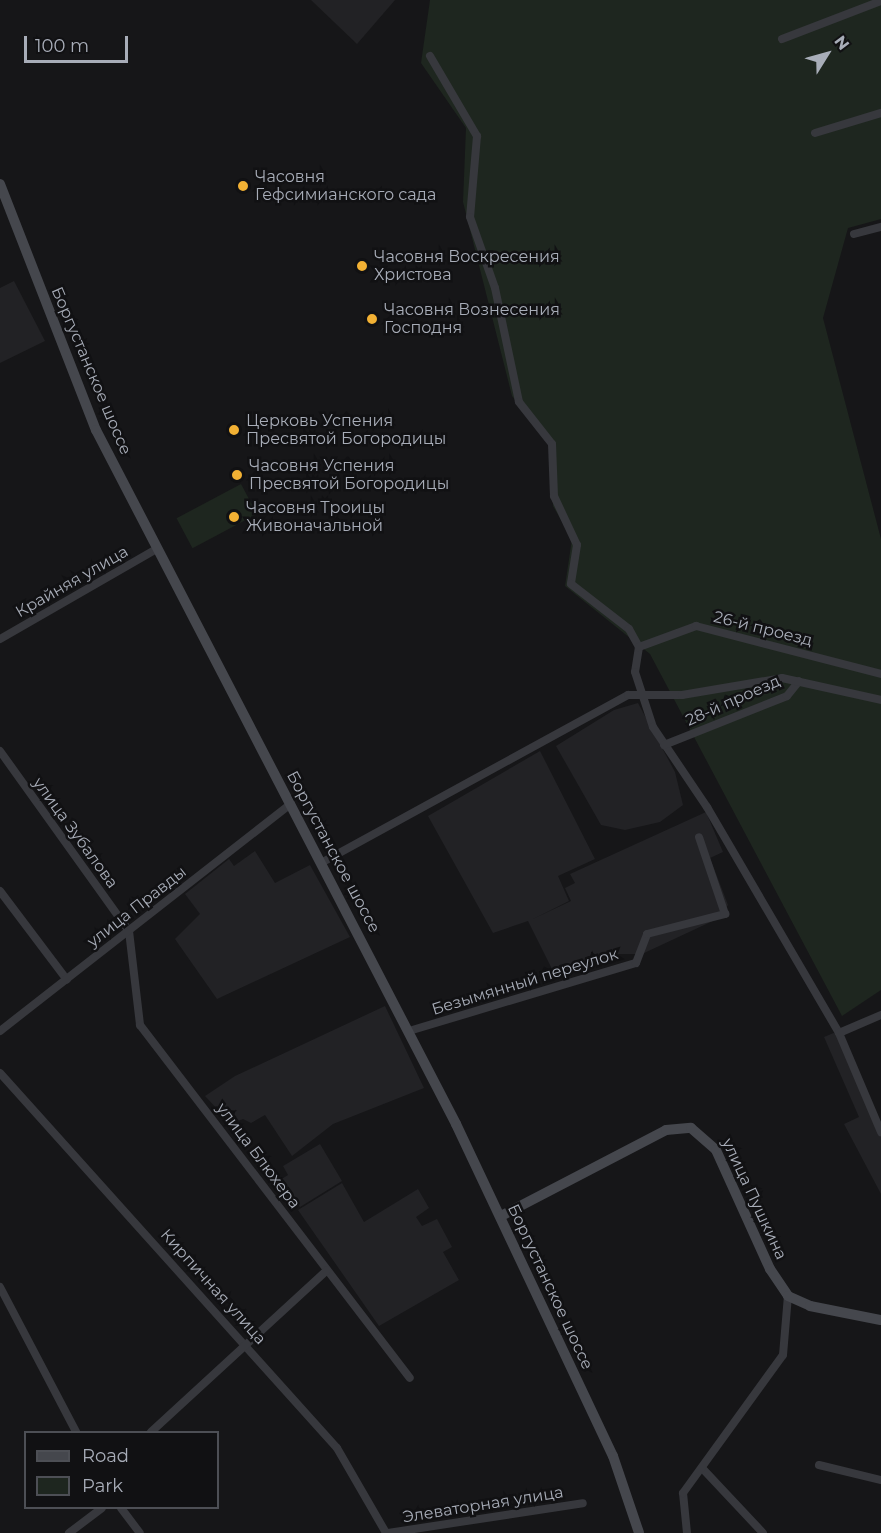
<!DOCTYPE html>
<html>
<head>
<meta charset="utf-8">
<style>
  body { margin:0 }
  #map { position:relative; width:881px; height:1533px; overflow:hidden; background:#161618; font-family:Montserrat,sans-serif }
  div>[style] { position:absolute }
  .built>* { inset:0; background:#222225 }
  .green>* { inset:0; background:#1e261f; transform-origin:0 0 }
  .street>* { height:8px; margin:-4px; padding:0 4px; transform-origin:4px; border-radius:4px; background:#37383d }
  .secondary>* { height:10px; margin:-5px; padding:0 5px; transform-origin:5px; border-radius:5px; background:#45474d }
  .dots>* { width:16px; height:16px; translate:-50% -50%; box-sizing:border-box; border:3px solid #111113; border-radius:50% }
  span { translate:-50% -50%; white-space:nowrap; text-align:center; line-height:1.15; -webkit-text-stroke:5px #111113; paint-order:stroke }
  .poi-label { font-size:16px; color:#a8adb8 }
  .left { translate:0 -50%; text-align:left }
  .street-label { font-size:16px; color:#a8adb8 }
  .legend { position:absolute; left:24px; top:1431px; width:195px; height:78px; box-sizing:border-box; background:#111113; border:2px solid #4d4f55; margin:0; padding:8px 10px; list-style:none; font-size:18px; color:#a8adb8 }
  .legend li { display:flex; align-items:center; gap:12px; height:30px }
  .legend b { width:30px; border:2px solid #4d4f55 }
  .north { position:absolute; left:797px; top:24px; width:60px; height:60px; -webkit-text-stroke:4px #111113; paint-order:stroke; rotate:53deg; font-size:16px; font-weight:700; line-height:24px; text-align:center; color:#a8adb8 }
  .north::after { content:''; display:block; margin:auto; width:21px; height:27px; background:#a8adb8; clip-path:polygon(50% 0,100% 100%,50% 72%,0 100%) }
  .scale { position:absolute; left:24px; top:36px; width:104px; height:27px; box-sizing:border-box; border:3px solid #a8adb8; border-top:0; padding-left:8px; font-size:18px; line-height:21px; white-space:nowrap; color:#a8adb8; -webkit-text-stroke:4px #111113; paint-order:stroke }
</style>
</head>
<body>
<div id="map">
  <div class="built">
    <i style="clip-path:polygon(311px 0,395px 0,357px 44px)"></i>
    <i style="clip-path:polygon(14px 281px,45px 341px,0 363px,0 288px)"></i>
    <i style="clip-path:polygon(638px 703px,675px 772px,683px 805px,660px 822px,625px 830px,601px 825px,556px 746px,614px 710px)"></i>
    <i style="clip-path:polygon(540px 751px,595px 859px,558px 876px,569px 901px,533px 919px,571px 901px,565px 888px,575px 883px,570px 874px,706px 812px,723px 852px,710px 858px,728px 905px,717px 919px,642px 954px,619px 954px,556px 977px,528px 921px,493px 933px,428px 816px)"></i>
    <i style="clip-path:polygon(255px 851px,275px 883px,310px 865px,350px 937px,217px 999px,175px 939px,200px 914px,185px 894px,229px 859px,234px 866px)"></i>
    <i style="clip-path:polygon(385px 1006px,424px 1088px,333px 1124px,292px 1156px,265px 1115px,251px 1123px,243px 1119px,231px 1124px,205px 1096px,235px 1076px)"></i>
    <i style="clip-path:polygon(836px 1032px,881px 1137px,881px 1194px,844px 1124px,859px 1117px,824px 1037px)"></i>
    <i style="clip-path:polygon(320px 1144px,342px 1181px,300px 1207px,280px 1180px,288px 1175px,283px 1166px)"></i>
    <i style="clip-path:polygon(342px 1183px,364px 1222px,418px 1189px,429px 1208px,416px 1217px,422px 1226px,437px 1219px,452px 1247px,443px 1252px,459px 1280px,379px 1326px,298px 1210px)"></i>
  </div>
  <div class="green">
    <i style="clip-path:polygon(430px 0,881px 0,881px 219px,848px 228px,823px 318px,881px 539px,881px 990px,842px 1016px,650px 654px,565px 586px,572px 539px,553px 506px,550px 446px,512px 396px,463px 202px,466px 128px,421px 63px)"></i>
    <i style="left:241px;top:484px;width:34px;height:73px;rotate:62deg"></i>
  </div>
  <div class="street">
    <i style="left:782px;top:39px;width:106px;rotate:-21deg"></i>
    <i style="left:430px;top:56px;width:93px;rotate:59.6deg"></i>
    <i style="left:477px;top:136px;width:81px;rotate:94.9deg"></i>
    <i style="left:470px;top:217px;width:75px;rotate:70.6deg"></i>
    <i style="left:495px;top:288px;width:116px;rotate:78.1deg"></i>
    <i style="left:519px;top:402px;width:53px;rotate:51.8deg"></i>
    <i style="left:552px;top:444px;width:52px;rotate:87.8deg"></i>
    <i style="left:554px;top:496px;width:54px;rotate:64.9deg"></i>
    <i style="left:577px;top:545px;width:39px;rotate:99deg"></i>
    <i style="left:571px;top:584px;width:73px;rotate:37.8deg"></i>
    <i style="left:629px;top:629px;width:21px;rotate:61deg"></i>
    <i style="left:639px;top:647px;width:25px;rotate:99deg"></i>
    <i style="left:635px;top:672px;width:58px;rotate:71.9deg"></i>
    <i style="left:653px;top:727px;width:97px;rotate:56deg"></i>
    <i style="left:707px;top:807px;width:262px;rotate:59.7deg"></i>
    <i style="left:839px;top:1033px;width:108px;rotate:67deg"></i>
    <i style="left:815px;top:133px;width:69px;rotate:-16.9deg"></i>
    <i style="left:854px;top:234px;width:28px;rotate:-15deg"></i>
    <i style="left:0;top:639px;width:182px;rotate:-29.9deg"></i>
    <i style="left:639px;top:647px;width:61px;rotate:-20.2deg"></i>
    <i style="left:696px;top:626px;width:191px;rotate:14.5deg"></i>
    <i style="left:664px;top:745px;width:132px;rotate:-21.7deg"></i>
    <i style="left:787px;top:696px;width:19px;rotate:-51deg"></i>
    <i style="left:0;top:751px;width:221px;rotate:54.4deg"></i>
    <i style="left:129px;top:931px;width:95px;rotate:83.3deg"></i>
    <i style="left:140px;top:1025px;width:444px;rotate:52.6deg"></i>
    <i style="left:321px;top:863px;width:350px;rotate:-28.7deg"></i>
    <i style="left:628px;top:695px;width:54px"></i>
    <i style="left:682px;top:695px;width:101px;rotate:-9.6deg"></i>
    <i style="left:782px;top:678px;width:101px;rotate:12.5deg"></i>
    <i style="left:0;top:891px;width:111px;rotate:53deg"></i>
    <i style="left:0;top:1031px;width:369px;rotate:-38deg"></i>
    <i style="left:409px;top:1031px;width:237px;rotate:-16.7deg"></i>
    <i style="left:636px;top:963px;width:31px;rotate:-69deg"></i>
    <i style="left:647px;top:934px;width:81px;rotate:-14.4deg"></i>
    <i style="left:725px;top:914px;width:81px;rotate:-108.7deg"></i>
    <i style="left:839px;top:1033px;width:46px;rotate:-23.2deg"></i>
    <i style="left:0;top:1073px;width:504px;rotate:48.06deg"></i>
    <i style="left:337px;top:1448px;width:98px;rotate:60deg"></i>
    <i style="left:0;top:1287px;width:164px;rotate:62.3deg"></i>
    <i style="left:151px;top:1432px;width:239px;rotate:-42.6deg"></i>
    <i style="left:819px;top:1465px;width:64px;rotate:13.6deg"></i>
    <i style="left:702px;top:1468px;width:89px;rotate:46.8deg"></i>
    <i style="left:121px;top:1508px;width:31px;rotate:53deg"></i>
    <i style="left:69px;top:1533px;width:41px;rotate:-37.1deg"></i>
    <i style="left:388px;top:1533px;width:197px;rotate:-8.7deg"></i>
    <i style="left:687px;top:1533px;width:40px;rotate:-95.7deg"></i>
    <i style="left:683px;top:1493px;width:170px;rotate:-54.1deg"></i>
    <i style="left:783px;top:1355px;width:59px;rotate:-85.2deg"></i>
  </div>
  <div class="secondary">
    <i style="left:0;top:184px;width:264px;rotate:68.7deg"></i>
    <i style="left:96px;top:430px;width:782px;rotate:62.58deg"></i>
    <i style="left:456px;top:1124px;width:367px;rotate:64.7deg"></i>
    <i style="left:613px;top:1456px;width:81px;rotate:71.3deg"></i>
    <i style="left:501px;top:1216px;width:186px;rotate:-27.5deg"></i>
    <i style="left:666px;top:1130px;width:25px;rotate:-5deg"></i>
    <i style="left:691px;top:1128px;width:33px;rotate:41deg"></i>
    <i style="left:716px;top:1150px;width:131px;rotate:65.6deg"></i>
    <i style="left:770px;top:1269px;width:32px;rotate:56deg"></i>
    <i style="left:788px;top:1296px;width:24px;rotate:24deg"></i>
    <i style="left:810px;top:1306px;width:72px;rotate:11.2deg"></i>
  </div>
  <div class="dots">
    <i style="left:243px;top:186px;background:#f2b134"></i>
    <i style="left:362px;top:266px;background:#f2b134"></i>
    <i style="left:372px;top:319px;background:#f2b134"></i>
    <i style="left:234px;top:430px;background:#f2b134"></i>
    <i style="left:237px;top:475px;background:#f2b134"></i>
    <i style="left:234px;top:517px;background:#f2b134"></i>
  </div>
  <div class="poi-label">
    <span class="left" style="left:255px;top:186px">Часовня<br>Гефсимианского сада</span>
    <span class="left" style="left:374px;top:266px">Часовня Воскресения<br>Христова</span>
    <span class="left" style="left:384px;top:319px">Часовня Вознесения<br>Господня</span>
    <span class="left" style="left:246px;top:430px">Церковь Успения<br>Пресвятой Богородицы</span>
    <span class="left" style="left:249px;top:475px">Часовня Успения<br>Пресвятой Богородицы</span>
    <span class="left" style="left:246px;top:517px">Часовня Троицы<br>Живоначальной</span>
  </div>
  <div class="street-label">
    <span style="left:91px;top:371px;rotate:67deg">Боргустанское шоссе</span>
    <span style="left:72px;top:582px;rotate:-30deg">Крайняя улица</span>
    <span style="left:763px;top:629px;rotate:14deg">26-й проезд</span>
    <span style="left:733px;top:701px;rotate:-24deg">28-й проезд</span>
    <span style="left:75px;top:833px;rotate:54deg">улица Зубалова</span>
    <span style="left:333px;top:852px;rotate:62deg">Боргустанское шоссе</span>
    <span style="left:137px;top:907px;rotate:-38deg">улица Правды</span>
    <span style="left:525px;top:982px;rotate:-17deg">Безымянный переулок</span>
    <span style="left:258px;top:1156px;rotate:53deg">улица Блюхера</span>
    <span style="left:754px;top:1199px;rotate:65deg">улица Пушкина</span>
    <span style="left:213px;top:1287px;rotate:48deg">Кирпичная улица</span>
    <span style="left:550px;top:1287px;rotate:65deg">Боргустанское шоссе</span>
    <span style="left:483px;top:1505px;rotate:-9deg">Элеваторная улица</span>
  </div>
  <ul class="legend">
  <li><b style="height:8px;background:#45474d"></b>Road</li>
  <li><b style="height:16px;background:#1e261f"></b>Park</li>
  </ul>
  <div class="north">N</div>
  <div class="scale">100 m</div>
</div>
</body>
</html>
